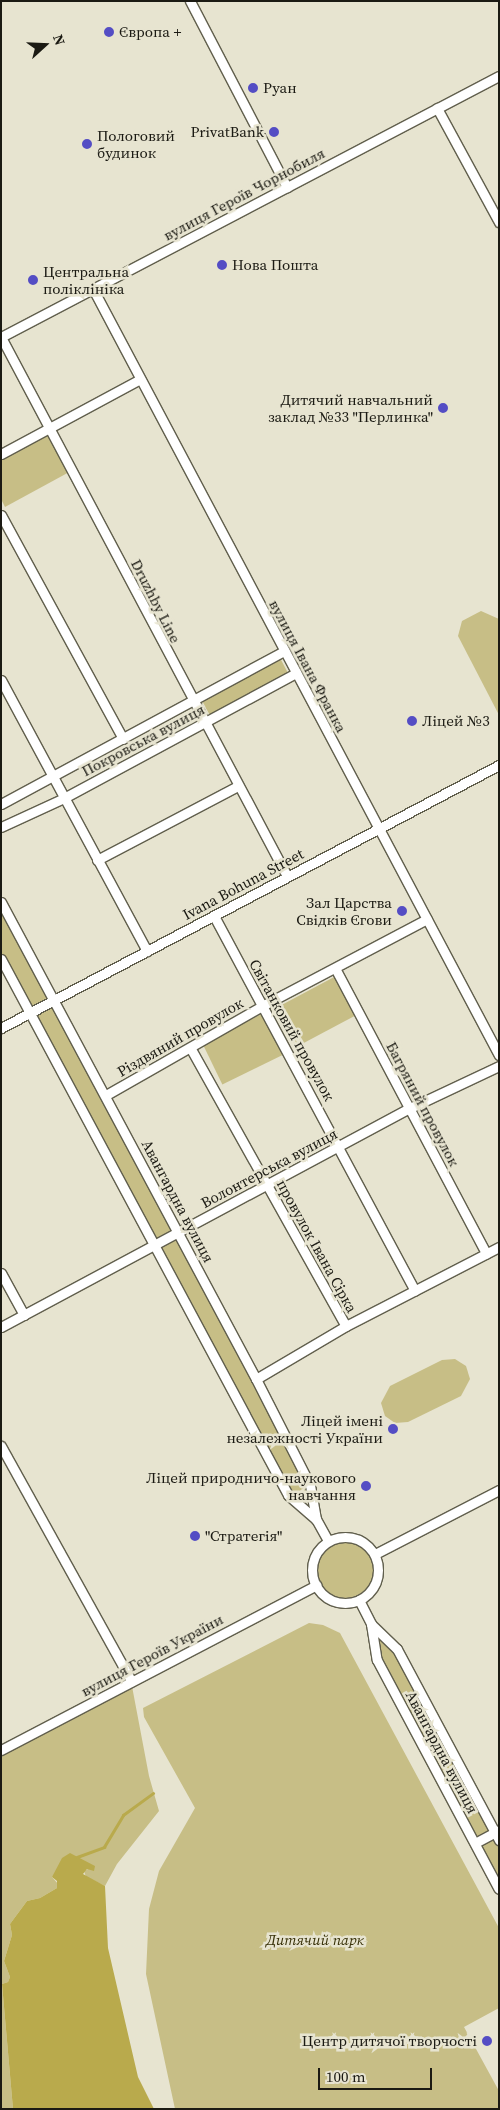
<!DOCTYPE html>
<html>
<head>
<meta charset="utf-8">
<style>
  body { margin:0 }
  #map { position:relative; width:500px; height:2110px; overflow:hidden; background:#e7e4d0; font-family:"Source Serif 4",serif }
  div>[style] { position:absolute }
  .green>* { inset:0; background:#c7be86; transform-origin:0 0 }
  .round { border-radius:50% }
  .water>* { inset:0; background:#b9aa4c }
  .stream>* { height:2.5px; margin:-1.25px; padding:0 1.25px; transform-origin:1.25px; border-radius:1.25px; background:#b9aa4c }
  .roads { filter:drop-shadow(1px 0 #615f4d) drop-shadow(-1px 0 #615f4d) drop-shadow(0 1px #615f4d) drop-shadow(0 -1px #615f4d) }
  .minor>* { height:9px; margin:-4.5px; padding:0 4.5px; transform-origin:4.5px; border-radius:4.5px; background:#fff }
  .minor>.ring { margin:-4.5px; padding:0; box-sizing:content-box; background:none; border:9px solid #fff; border-radius:50% }
  .dots>* { width:14px; height:14px; translate:-50% -50%; box-sizing:border-box; border:2px solid #e7e4d0; border-radius:50% }
  span { translate:-50% -50%; white-space:nowrap; text-align:center; line-height:1.15; -webkit-text-stroke:5px #e7e4d0; paint-order:stroke }
  .poi-label { font-size:15px; color:#1b1a13 }
  .left { translate:0 -50%; text-align:left }
  .right { translate:-100% -50%; text-align:right }
  .street-label { font-size:15px; color:#1b1a13 }
  .park-label { font-size:15px; color:#373007; font-style:italic }
  .frame { position:absolute; inset:0; border:2px solid #1b1a13; pointer-events:none }
  .north { position:absolute; left:20px; top:20px; width:50px; height:50px; -webkit-text-stroke:4px #e7e4d0; paint-order:stroke; rotate:70deg; font-size:14px; font-weight:700; line-height:20px; text-align:center; color:#1b1a13 }
  .north::after { content:''; display:block; margin:auto; width:18px; height:22px; background:#1b1a13; clip-path:polygon(50% 0,100% 100%,50% 72%,0 100%) }
  .scale { position:absolute; left:318px; top:2068px; width:114px; height:22px; box-sizing:border-box; border:2px solid #1b1a13; border-top:0; padding-left:6px; font-size:15px; line-height:18px; white-space:nowrap; color:#1b1a13; -webkit-text-stroke:4px #e7e4d0; paint-order:stroke }
</style>
</head>
<body>
<div id="map">
  <div class="green">
    <i style="clip-path:polygon(48px 431px,73px 470px,5px 507px,1px 499px,1px 456px)"></i>
    <i style="clip-path:polygon(481px 611px,499px 619px,499px 715px,458px 636px,462px 621px)"></i>
    <i style="left:280px;top:658px;width:21px;height:89px;rotate:62deg"></i>
    <i style="clip-path:polygon(1px 902px,310px 1485px,303px 1497px,288px 1495px,1px 959px)"></i>
    <i style="left:336px;top:976px;width:44px;height:69px;rotate:62deg"></i>
    <i style="left:266px;top:1012px;width:46px;height:71px;rotate:64deg"></i>
    <i style="clip-path:polygon(455px 1359px,466px 1366px,470px 1379px,461px 1396px,408px 1422px,395px 1423px,385px 1416px,381px 1403px,390px 1386px,442px 1360px)"></i>
    <i class="round" style="left:316px;top:1540px;width:58px;height:58px"></i>
    <i style="clip-path:polygon(309px 1623px,323px 1625px,340px 1633px,499px 1928px,499px 2008px,464px 2027px,499px 2091px,499px 2109px,175px 2109px,146px 1974px,149px 1909px,159px 1871px,195px 1808px,144px 1717px,143px 1708px)"></i>
    <i style="clip-path:polygon(371px 1624px,392px 1643px,499px 1840px,499px 1889px,377px 1660px)"></i>
    <i style="clip-path:polygon(131px 1681px,149px 1776px,159px 1811px,117px 1864px,105px 1886px,86px 1877px,84px 1871px,88px 1869px,77px 1859px,52px 1877px,59px 1885px,57px 1888px,40px 1898px,27px 1901px,10px 1924px,12px 1935px,4px 1961px,10px 1977px,8px 1982px,2px 1984px,13px 2109px,1px 2109px,1px 1750px)"></i>
  </div>
  <div class="water">
    <i style="clip-path:polygon(70px 1853px,95px 1866px,94px 1871px,87px 1869px,83px 1874px,105px 1886px,108px 1948px,138px 2077px,154px 2109px,13px 2109px,2px 1984px,8px 1982px,10px 1977px,4px 1961px,12px 1935px,10px 1924px,27px 1901px,40px 1898px,57px 1888px,57px 1881px,52px 1877px,62px 1858px)"></i>
  </div>
  <div class="stream">
    <i style="left:77px;top:1857px;width:29px;rotate:-20deg"></i>
    <i style="left:104px;top:1847px;width:37px;rotate:-59deg"></i>
    <i style="left:123px;top:1815px;width:37px;rotate:-36deg"></i>
  </div>
  <div class="roads">
    <div class="minor">
      <i style="left:190px;top:1px;width:210px;rotate:62.5deg"></i>
      <i style="left:437px;top:108px;width:130px;rotate:61.5deg"></i>
      <i style="left:93px;top:289px;width:867px;rotate:62.08deg"></i>
      <i style="left:1px;top:337px;width:610px;rotate:62.05deg"></i>
      <i style="left:1px;top:337px;width:562px;rotate:-27.66deg"></i>
      <i style="left:1px;top:454px;width:158px;rotate:-28.3deg"></i>
      <i style="left:1px;top:515px;width:255px;rotate:61.4deg"></i>
      <i style="left:1px;top:680px;width:308px;rotate:61.7deg"></i>
      <i style="left:1px;top:804px;width:322px;rotate:-28.4deg"></i>
      <i style="left:1px;top:827px;width:67px;rotate:-24.7deg"></i>
      <i style="left:62px;top:799px;width:266px;rotate:-28.3deg"></i>
      <i style="left:97px;top:860px;width:159px;rotate:-27.7deg"></i>
      <i style="left:1px;top:902px;width:541px;rotate:61.87deg"></i>
      <i style="left:256px;top:1379px;width:119px;rotate:63deg"></i>
      <i style="left:310px;top:1485px;width:35px;rotate:80deg"></i>
      <i style="left:316px;top:1519px;width:25px;rotate:61deg"></i>
      <i style="left:214px;top:916px;width:425px;rotate:61.8deg"></i>
      <i style="left:1px;top:959px;width:608px;rotate:61.83deg"></i>
      <i style="left:288px;top:1495px;width:37px;rotate:41deg"></i>
      <i style="left:335px;top:968px;width:323px;rotate:62.1deg"></i>
      <i style="left:1px;top:1028px;width:563px;rotate:-27.84deg"></i>
      <i style="left:191px;top:1049px;width:317px;rotate:60.8deg"></i>
      <i style="left:106px;top:1095px;width:182px;rotate:-29.7deg"></i>
      <i style="left:264px;top:1005px;width:184px;rotate:-27.8deg"></i>
      <i style="left:1px;top:1273px;width:48px;rotate:61.3deg"></i>
      <i style="left:1px;top:1327px;width:464px;rotate:-28.2deg"></i>
      <i style="left:410px;top:1108px;width:98px;rotate:-25.3deg"></i>
      <i style="left:256px;top:1379px;width:104px;rotate:-30.5deg"></i>
      <i style="left:346px;top:1326px;width:172px;rotate:-27.3deg"></i>
      <i style="left:1px;top:1446px;width:269px;rotate:61deg"></i>
      <i class="ring" style="left:312px;top:1537px;width:57px;height:57px"></i>
      <i style="left:375px;top:1554px;width:140px;rotate:-27.3deg"></i>
      <i style="left:359px;top:1600px;width:27px;rotate:63deg"></i>
      <i style="left:371px;top:1624px;width:36px;rotate:44deg"></i>
      <i style="left:397px;top:1649px;width:217px;rotate:61.9deg"></i>
      <i style="left:371px;top:1624px;width:36px;rotate:81deg"></i>
      <i style="left:377px;top:1660px;width:259px;rotate:62deg"></i>
      <i style="left:1px;top:1750px;width:356px;rotate:-27.6deg"></i>
      <i style="left:475px;top:1843px;width:27px;rotate:-28deg"></i>
    </div>
  </div>
  <div class="dots">
    <i style="left:109px;top:32px;background:#544dc4"></i>
    <i style="left:253px;top:88px;background:#544dc4"></i>
    <i style="left:274px;top:132px;background:#544dc4"></i>
    <i style="left:87px;top:144px;background:#544dc4"></i>
    <i style="left:222px;top:265px;background:#544dc4"></i>
    <i style="left:33px;top:280px;background:#544dc4"></i>
    <i style="left:443px;top:408px;background:#544dc4"></i>
    <i style="left:412px;top:721px;background:#544dc4"></i>
    <i style="left:402px;top:911px;background:#544dc4"></i>
    <i style="left:393px;top:1429px;background:#544dc4"></i>
    <i style="left:366px;top:1486px;background:#544dc4"></i>
    <i style="left:195px;top:1536px;background:#544dc4"></i>
    <i style="left:487px;top:2041px;background:#544dc4"></i>
  </div>
  <div class="poi-label">
    <span class="left" style="left:119px;top:32px">Європа +</span>
    <span class="left" style="left:263px;top:88px">Руан</span>
    <span class="right" style="left:264px;top:132px">PrivatBank</span>
    <span class="left" style="left:97px;top:144px">Пологовий<br>будинок</span>
    <span class="left" style="left:232px;top:265px">Нова Пошта</span>
    <span class="left" style="left:43px;top:280px">Центральна<br>поліклініка</span>
    <span class="right" style="left:433px;top:408px">Дитячий навчальний<br>заклад №33 "Перлинка"</span>
    <span class="left" style="left:422px;top:721px">Ліцей №3</span>
    <span class="right" style="left:392px;top:911px">Зал Царства<br>Свідків Єгови</span>
    <span class="right" style="left:383px;top:1429px">Ліцей імені<br>незалежності України</span>
    <span class="right" style="left:356px;top:1486px">Ліцей природничо-наукового<br>навчання</span>
    <span class="left" style="left:205px;top:1536px">"Стратегія"</span>
    <span class="right" style="left:477px;top:2041px">Центр дитячої творчості</span>
  </div>
  <div class="street-label">
    <span style="left:244px;top:194px;rotate:-28deg">вулиця Героїв Чорнобиля</span>
    <span style="left:156px;top:601px;rotate:63deg">Druzhby Line</span>
    <span style="left:308px;top:666px;rotate:62deg">вулиця Івана Франка</span>
    <span style="left:143px;top:740px;rotate:-28deg">Покровська вулиця</span>
    <span style="left:243px;top:884px;rotate:-28deg">Ivana Bohuna Street</span>
    <span style="left:292px;top:1030px;rotate:61deg">Світанковий провулок</span>
    <span style="left:180px;top:1037px;rotate:-30deg">Різдвяний провулок</span>
    <span style="left:423px;top:1104px;rotate:62deg">Багряний провулок</span>
    <span style="left:269px;top:1168px;rotate:-28deg">Волонтерська вулиця</span>
    <span style="left:178px;top:1201px;rotate:62deg">Авангардна вулиця</span>
    <span style="left:317px;top:1246px;rotate:61deg">провулок Івана Сірка</span>
    <span style="left:152px;top:1655px;rotate:-28deg">вулиця Героїв України</span>
    <span style="left:442px;top:1752px;rotate:62deg">Авангардна вулиця</span>
  </div>
  <div class="park-label">
    <span style="left:315px;top:1940px">Дитячий парк</span>
  </div>
  <div class="frame"></div>
  <div class="north">N</div>
  <div class="scale">100 m</div>
</div>
</body>
</html>
